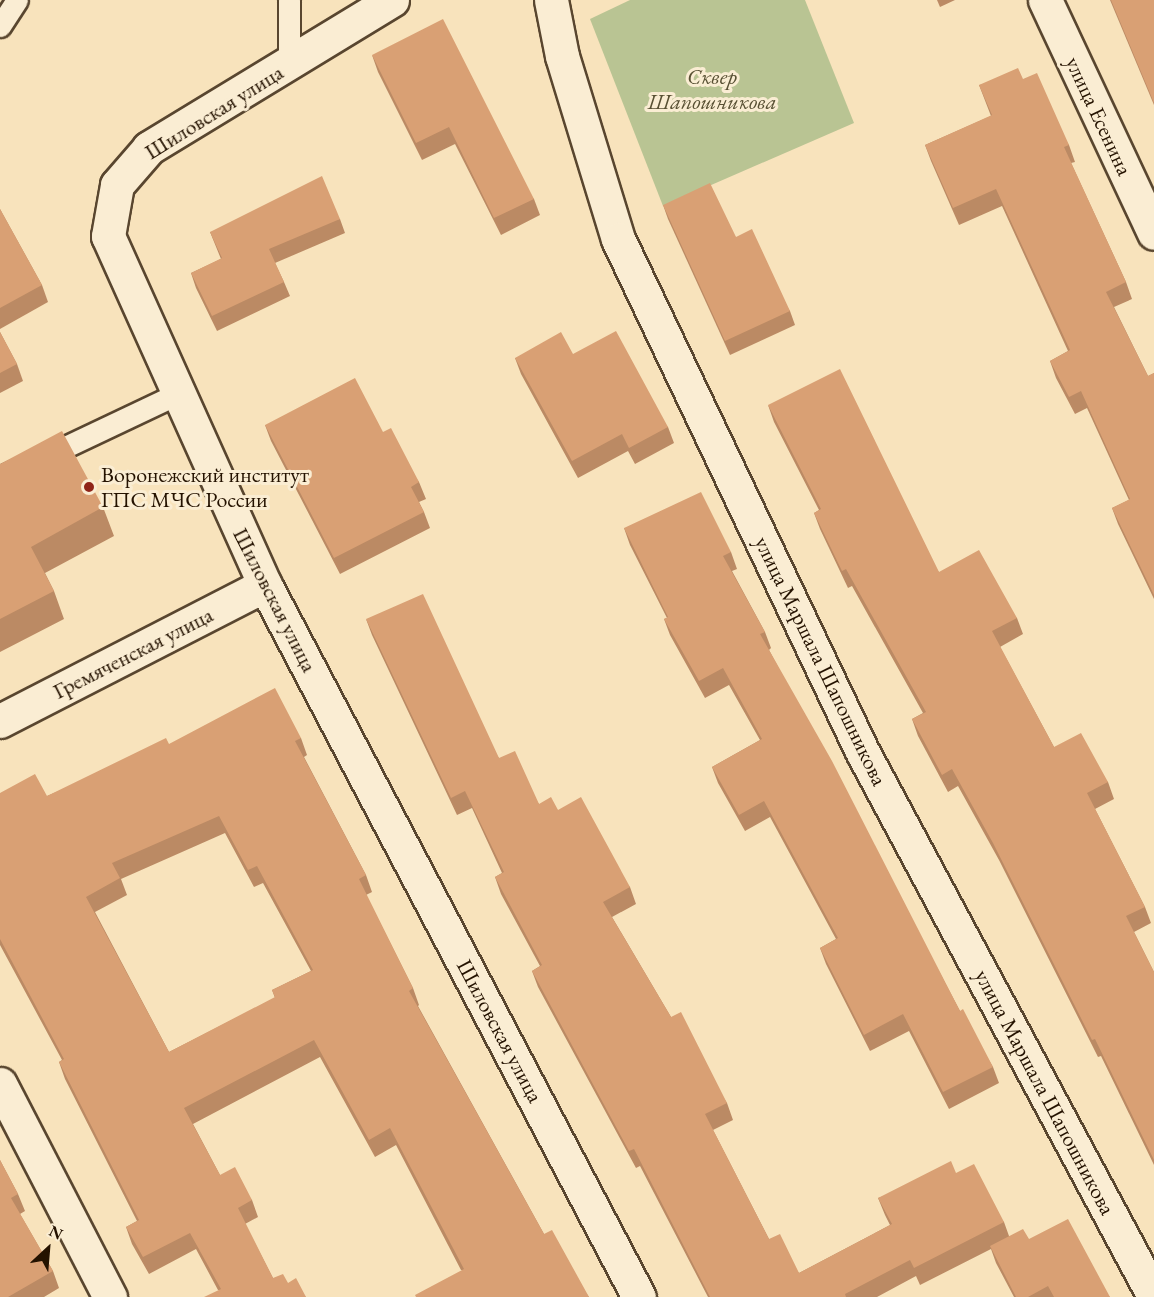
<!DOCTYPE html>
<html>
<head>
<meta charset="utf-8">
<style>
  body { margin:0 }
  #map { position:relative; width:1154px; height:1297px; overflow:hidden; background:#f8e3bc; font-family:"EB Garamond",serif }
  div>[style] { position:absolute }
  .green>* { inset:0; background:#b9c493 }
  .roads { filter:drop-shadow(2px 0 #59462f) drop-shadow(-2px 0 #59462f) drop-shadow(0 2px #59462f) drop-shadow(0 -2px #59462f) }
  .service>* { height:21px; margin:-10.5px; padding:0 10.5px; transform-origin:10.5px; border-radius:10.5px; background:#faedd3 }
  .minor>* { height:33px; margin:-16.5px; padding:0 16.5px; transform-origin:16.5px; border-radius:16.5px; background:#faedd3 }
  .wall>* { inset:0; background:#bb8a64 }
  .building>* { inset:0; background:#d9a074 }
  .dots>* { width:16px; height:16px; translate:-50% -50%; box-sizing:border-box; border:3px solid #faedd3; border-radius:50% }
  span { translate:-50% -50%; white-space:nowrap; text-align:center; line-height:1.15; -webkit-text-stroke:6px #faedd3; paint-order:stroke }
  .park-label { font-size:22px; color:#585033; font-style:italic }
  .street-label { font-size:22px; color:#241200 }
  .poi-label { font-size:22px; color:#241200 }
  .left { translate:0 -50%; text-align:left }
  .north { position:absolute; left:18px; top:1219px; width:60px; height:60px; -webkit-text-stroke:4px #faedd3; paint-order:stroke; rotate:26deg; font-size:16px; font-weight:700; line-height:24px; text-align:center; color:#241200 }
  .north::after { content:''; display:block; margin:auto; width:21px; height:27px; background:#241200; clip-path:polygon(50% 0,100% 100%,50% 72%,0 100%) }
</style>
</head>
<body>
<div id="map">
  <div class="green">
    <i style="clip-path:polygon(630px 0,805px 0,854px 123px,663px 206px,590px 19px)"></i>
  </div>
  <div class="roads">
    <div class="service">
      <i style="left:289px;top:0;width:65px;rotate:90deg"></i>
      <i style="left:0;top:26px;width:31px;rotate:-57deg"></i>
      <i style="left:0;top:478px;width:196px;rotate:-25.4deg"></i>
    </div>
    <div class="minor">
      <i style="left:392px;top:0;width:285px;rotate:148.7deg"></i>
      <i style="left:149px;top:148px;width:49px;rotate:130.9deg"></i>
      <i style="left:117px;top:185px;width:52px;rotate:100deg"></i>
      <i style="left:108px;top:236px;width:383px;rotate:65.8deg"></i>
      <i style="left:265px;top:585px;width:804px;rotate:62.29deg"></i>
      <i style="left:551px;top:0;width:57px;rotate:78.9deg"></i>
      <i style="left:562px;top:56px;width:191px;rotate:73deg"></i>
      <i style="left:618px;top:239px;width:567px;rotate:64.52deg"></i>
      <i style="left:862px;top:751px;width:618px;rotate:61.82deg"></i>
      <i style="left:1045px;top:0;width:257px;rotate:64.9deg"></i>
      <i style="left:0;top:721px;width:298px;rotate:-27.2deg"></i>
      <i style="left:0;top:1084px;width:240px;rotate:62.7deg"></i>
    </div>
  </div>
  <div class="wall">
    <i style="clip-path:polygon(937px 0,955px 0,940px 7px)"></i>
    <i style="clip-path:polygon(1110px 0,1154px 0,1154px 105px)"></i>
    <i style="clip-path:polygon(372px 55px,534px 199px,540px 215px,501px 235px,455px 144px,422px 160px,378px 72px)"></i>
    <i style="clip-path:polygon(1023px 79px,1069px 145px,1075px 162px,1071px 163px,1126px 282px,1132px 299px,1114px 307px,1148px 376px,1154px 373px,1154px 599px,1118px 524px,1112px 508px,1129px 500px,1087px 408px,1075px 414px,1056px 378px,1050px 361px,1068px 351px,1002px 206px,959px 225px,931px 161px,925px 145px,991px 116px,979px 85px)"></i>
    <i style="clip-path:polygon(663px 205px,736px 237px,790px 311px,795px 325px,730px 355px,668px 219px)"></i>
    <i style="clip-path:polygon(0 209px,42px 285px,48px 302px,0 329px)"></i>
    <i style="clip-path:polygon(340px 219px,345px 233px,275px 263px,284px 282px,290px 296px,217px 331px,196px 288px,191px 273px,221px 259px,210px 232px)"></i>
    <i style="clip-path:polygon(0 332px,17px 364px,23px 381px,0 393px)"></i>
    <i style="clip-path:polygon(573px 354px,668px 427px,674px 443px,635px 464px,628px 451px,578px 478px,521px 374px,515px 358px)"></i>
    <i style="clip-path:polygon(768px 405px,939px 572px,1017px 618px,1023px 634px,1000px 647px,1054px 747px,1108px 782px,1114px 799px,1095px 809px,1145px 907px,1151px 923px,1134px 932px,1154px 972px,1154px 1165px,1101px 1056px,1098px 1057px,999px 860px,958px 786px,948px 792px,918px 736px,912px 719px,923px 713px,852px 586px,848px 588px,820px 529px,814px 513px,819px 510px,774px 422px)"></i>
    <i style="clip-path:polygon(265px 425px,383px 432px,419px 482px,426px 499px,419px 502px,424px 512px,430px 528px,340px 574px,271px 441px)"></i>
    <i style="clip-path:polygon(0 464px,103px 507px,114px 536px,45px 573px,54px 591px,64px 619px,0 652px)"></i>
    <i style="clip-path:polygon(624px 528px,731px 552px,737px 569px,732px 571px,765px 632px,771px 648px,769px 650px,960px 1011px,993px 1067px,999px 1083px,949px 1109px,909px 1031px,870px 1051px,826px 964px,820px 948px,836px 939px,770px 817px,745px 831px,718px 783px,712px 767px,760px 740px,729px 685px,705px 698px,670px 635px,664px 619px,667px 618px,630px 545px)"></i>
    <i style="clip-path:polygon(366px 619px,499px 758px,539px 804px,558px 810px,630px 887px,636px 904px,612px 917px,671px 1017px,727px 1103px,733px 1120px,713px 1130px,769px 1239px,799px 1273px,890px 1225px,885px 1215px,878px 1198px,956px 1173px,1004px 1222px,1009px 1236px,1029px 1239px,1110px 1297px,1014px 1297px,996px 1263px,991px 1249px,920px 1285px,916px 1276px,877px 1297px,708px 1297px,640px 1166px,636px 1168px,538px 987px,532px 971px,540px 966px,501px 894px,495px 877px,502px 873px,472px 808px,457px 815px,372px 635px)"></i>
    <i style="clip-path:polygon(evenodd,301px 738px,307px 755px,304px 757px,366px 875px,372px 892px,366px 895px,413px 988px,419px 1005px,418px 1006px,544px 1234px,589px 1297px,461px 1270px,396px 1145px,375px 1157px,320px 1057px,193px 1124px,220px 1175px,252px 1200px,258px 1217px,245px 1224px,273px 1278px,288px 1283px,306px 1297px,218px 1290px,196px 1249px,149px 1274px,132px 1244px,126px 1227px,137px 1221px,65px 1079px,59px 1062px,62px 1060px,0 945px,0 793px,47px 796px,169px 744px,301px 738px,225px 833px,254px 887px,263px 883px,311px 971px,272px 990px,275px 998px,169px 1052px,95px 912px,127px 895px,121px 879px,225px 833px)"></i>
    <i style="clip-path:polygon(0 1160px,18px 1194px,25px 1211px,20px 1214px,53px 1271px,59px 1288px,44px 1297px,0 1297px)"></i>
  </div>
  <div class="building">
    <i style="clip-path:polygon(1111px 0,1154px 0,1154px 103px)"></i>
    <i style="clip-path:polygon(443px 19px,534px 199px,494px 218px,449px 127px,416px 143px,372px 55px)"></i>
    <i style="clip-path:polygon(1018px 68px,1023px 79px,1037px 73px,1069px 145px,1064px 147px,1126px 282px,1106px 292px,1148px 376px,1154px 373px,1154px 595px,1112px 508px,1130px 499px,1081px 391px,1069px 397px,1050px 361px,1070px 350px,996px 189px,953px 208px,925px 145px,992px 115px,979px 85px)"></i>
    <i style="clip-path:polygon(322px 176px,340px 219px,269px 249px,284px 282px,212px 316px,191px 273px,222px 258px,210px 232px)"></i>
    <i style="clip-path:polygon(710px 183px,736px 237px,752px 229px,790px 311px,725px 341px,663px 205px)"></i>
    <i style="clip-path:polygon(0 209px,42px 285px,0 308px)"></i>
    <i style="clip-path:polygon(616px 331px,668px 427px,629px 448px,622px 434px,572px 461px,515px 358px,561px 332px,573px 354px)"></i>
    <i style="clip-path:polygon(0 332px,17px 364px,0 373px)"></i>
    <i style="clip-path:polygon(840px 369px,939px 572px,979px 550px,1017px 618px,992px 631px,1054px 747px,1081px 733px,1108px 782px,1087px 793px,1145px 907px,1126px 916px,1154px 972px,1154px 1160px,1095px 1039px,1092px 1040px,993px 843px,952px 769px,942px 775px,912px 719px,926px 712px,846px 569px,842px 571px,814px 513px,821px 509px,768px 405px)"></i>
    <i style="clip-path:polygon(355px 378px,383px 432px,391px 428px,419px 482px,411px 487px,424px 512px,334px 558px,265px 425px)"></i>
    <i style="clip-path:polygon(62px 431px,103px 507px,31px 547px,54px 591px,0 619px,0 464px)"></i>
    <i style="clip-path:polygon(701px 492px,731px 552px,723px 556px,765px 632px,760px 634px,832px 761px,960px 1011px,963px 1009px,993px 1067px,943px 1092px,903px 1014px,864px 1035px,820px 948px,838px 938px,764px 801px,739px 815px,712px 767px,762px 739px,723px 668px,699px 681px,664px 619px,668px 617px,624px 528px)"></i>
    <i style="clip-path:polygon(423px 594px,499px 758px,515px 751px,539px 804px,551px 797px,558px 810px,581px 797px,630px 887px,603px 902px,671px 1017px,681px 1012px,727px 1103px,705px 1114px,769px 1239px,780px 1234px,799px 1273px,892px 1224px,878px 1198px,951px 1161px,956px 1173px,974px 1164px,1004px 1222px,914px 1268px,910px 1260px,845px 1294px,846px 1297px,710px 1297px,634px 1149px,629px 1151px,532px 971px,542px 965px,495px 877px,504px 872px,465px 791px,451px 798px,366px 619px)"></i>
    <i style="clip-path:polygon(evenodd,275px 688px,301px 738px,295px 741px,366px 875px,359px 879px,413px 988px,409px 991px,544px 1234px,552px 1230px,589px 1297px,416px 1297px,415px 1295px,464px 1269px,390px 1128px,369px 1140px,314px 1040px,184px 1108px,220px 1175px,235px 1167px,252px 1200px,238px 1208px,273px 1278px,283px 1274px,288px 1283px,296px 1278px,306px 1297px,204px 1297px,221px 1289px,190px 1233px,143px 1257px,126px 1227px,139px 1220px,59px 1062px,64px 1059px,0 939px,0 793px,35px 774px,47px 796px,166px 738px,169px 744px,275px 688px,219px 816px,248px 870px,257px 866px,313px 970px,272px 990px,275px 997px,169px 1052px,86px 897px,120px 878px,112px 863px,219px 816px)"></i>
    <i style="clip-path:polygon(0 1160px,18px 1194px,11px 1198px,53px 1271px,8px 1297px,0 1297px)"></i>
    <i style="clip-path:polygon(1068px 1219px,1110px 1297px,1054px 1297px,1048px 1286px,1028px 1297px,1016px 1297px,990px 1246px,1023px 1229px,1029px 1239px)"></i>
  </div>
  <div class="dots">
    <i style="left:89px;top:487px;background:#8f2418"></i>
  </div>
  <div class="park-label">
    <span style="left:712px;top:89px">Сквер<br>Шапошникова</span>
  </div>
  <div class="street-label">
    <span style="left:214px;top:112px;rotate:-32deg">Шиловская улица</span>
    <span style="left:1099px;top:116px;rotate:65deg">улица Есенина</span>
    <span style="left:275px;top:600px;rotate:63deg">Шиловская улица</span>
    <span style="left:133px;top:653px;rotate:-27deg">Гремяченская улица</span>
    <span style="left:821px;top:661px;rotate:64deg">улица Маршала Шапошникова</span>
    <span style="left:500px;top:1031px;rotate:62deg">Шиловская улица</span>
    <span style="left:1045px;top:1092px;rotate:62deg">улица Маршала Шапошникова</span>
  </div>
  <div class="poi-label">
    <span class="left" style="left:101px;top:487px">Воронежский институт<br>ГПС МЧС России</span>
  </div>
  <div class="north">N</div>
</div>
</body>
</html>
